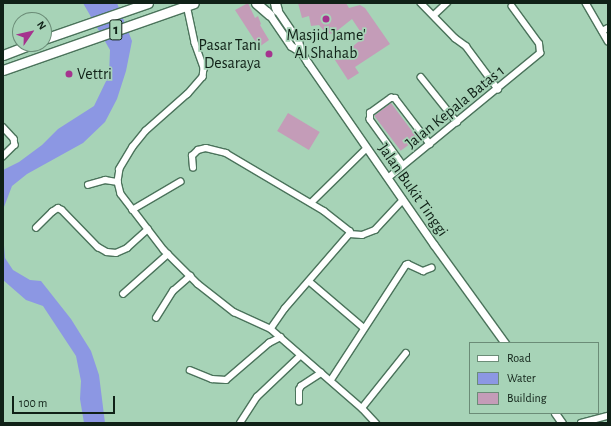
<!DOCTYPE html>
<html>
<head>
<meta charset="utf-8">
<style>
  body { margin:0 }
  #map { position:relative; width:611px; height:426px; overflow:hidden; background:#a7d3b7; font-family:"Alegreya Sans",sans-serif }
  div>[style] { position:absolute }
  .water>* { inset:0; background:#8c97e3 }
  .building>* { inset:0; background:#c49cb8; transform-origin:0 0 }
  .roads { filter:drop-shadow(1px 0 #4b735b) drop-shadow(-1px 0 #4b735b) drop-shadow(0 1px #4b735b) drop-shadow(0 -1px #4b735b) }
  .minor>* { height:5.5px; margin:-2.75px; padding:0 2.75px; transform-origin:2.75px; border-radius:2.75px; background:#fff }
  .secondary>* { height:7px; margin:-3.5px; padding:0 3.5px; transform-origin:3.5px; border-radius:3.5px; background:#fff }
  .trunk>* { height:9px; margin:-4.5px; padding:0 4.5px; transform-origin:4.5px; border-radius:4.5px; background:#fff }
  .dots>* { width:11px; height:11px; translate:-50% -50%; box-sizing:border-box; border:2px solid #a7d3b7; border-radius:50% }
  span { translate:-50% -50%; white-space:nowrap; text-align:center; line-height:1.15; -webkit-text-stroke:3.5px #a7d3b7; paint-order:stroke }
  .shield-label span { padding:1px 3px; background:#a7d3b7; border:1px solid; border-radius:3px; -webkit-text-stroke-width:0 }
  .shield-label { font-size:15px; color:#102117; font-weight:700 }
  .poi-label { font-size:16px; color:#102117 }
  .right { translate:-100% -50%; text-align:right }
  .left { translate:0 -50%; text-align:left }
  .street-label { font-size:16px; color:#102117 }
  .frame { position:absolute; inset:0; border:4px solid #102117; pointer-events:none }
  .legend { position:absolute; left:469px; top:342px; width:130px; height:72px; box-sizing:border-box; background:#a7d3b7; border:1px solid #6b8c77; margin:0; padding:5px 7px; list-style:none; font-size:12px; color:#102117 }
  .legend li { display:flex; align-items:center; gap:8px; height:20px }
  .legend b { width:20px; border:1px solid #6b8c77 }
  .north { position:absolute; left:12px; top:12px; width:40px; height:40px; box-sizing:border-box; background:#a7d3b7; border:1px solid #6b8c77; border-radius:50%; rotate:56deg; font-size:11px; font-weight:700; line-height:16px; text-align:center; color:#102117 }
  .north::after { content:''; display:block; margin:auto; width:14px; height:18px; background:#a5338e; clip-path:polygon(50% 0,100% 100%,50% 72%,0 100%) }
  .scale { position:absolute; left:12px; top:396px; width:103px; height:18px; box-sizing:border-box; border:2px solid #102117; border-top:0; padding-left:5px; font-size:12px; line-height:14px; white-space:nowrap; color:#102117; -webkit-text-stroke:3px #a7d3b7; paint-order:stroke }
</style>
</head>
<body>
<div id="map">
  <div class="water">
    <i style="clip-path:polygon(83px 3px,117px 3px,132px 41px,126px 71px,117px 99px,105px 122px,83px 143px,27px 174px,12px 186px,4px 207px,3px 217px,3px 170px,19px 162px,42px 145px,58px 129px,94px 106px,109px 75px,110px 50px)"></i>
    <i style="clip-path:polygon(3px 233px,5px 258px,13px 270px,30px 280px,41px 281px,71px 319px,91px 351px,99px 375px,105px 423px,84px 423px,80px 399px,81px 381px,76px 356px,43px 306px,26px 300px,3px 280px)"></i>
  </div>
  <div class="building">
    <i style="clip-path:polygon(248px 3px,255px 18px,258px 16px,261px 24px,260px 25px,269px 40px,259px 47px,235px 10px)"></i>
    <i style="clip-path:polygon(298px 3px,346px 3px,349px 8px,360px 5px,365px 8px,390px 44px,355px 67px,359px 73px,348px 80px,335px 60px,353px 49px,352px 47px,364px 37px,352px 19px,333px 34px,326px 33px,319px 25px,311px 26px,309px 16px,302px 18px)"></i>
    <i style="left:391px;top:103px;width:44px;height:21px;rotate:53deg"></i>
    <i style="left:288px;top:113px;width:37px;height:21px;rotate:31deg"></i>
  </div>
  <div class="roads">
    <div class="minor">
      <i style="left:421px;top:3px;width:49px;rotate:45.8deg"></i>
      <i style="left:455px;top:38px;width:14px;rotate:36deg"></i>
      <i style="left:466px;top:46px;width:54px;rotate:53.3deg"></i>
      <i style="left:586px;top:3px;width:44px;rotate:59.9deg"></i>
      <i style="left:187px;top:5px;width:39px;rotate:78deg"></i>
      <i style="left:195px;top:43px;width:27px;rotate:70deg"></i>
      <i style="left:204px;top:68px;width:9px;rotate:96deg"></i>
      <i style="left:203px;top:77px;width:23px;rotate:131deg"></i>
      <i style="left:188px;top:94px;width:56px;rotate:138.6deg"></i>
      <i style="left:146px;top:131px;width:21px;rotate:129deg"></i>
      <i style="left:133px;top:147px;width:26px;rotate:121deg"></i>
      <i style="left:120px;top:169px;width:13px;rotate:99deg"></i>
      <i style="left:118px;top:182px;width:12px;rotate:76deg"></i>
      <i style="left:121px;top:194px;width:71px;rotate:52.5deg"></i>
      <i style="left:164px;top:250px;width:48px;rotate:45deg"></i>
      <i style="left:198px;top:284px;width:46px;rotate:37.9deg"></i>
      <i style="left:234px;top:312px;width:41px;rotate:24.7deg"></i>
      <i style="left:271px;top:329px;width:121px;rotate:41deg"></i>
      <i style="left:362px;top:408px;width:21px;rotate:47deg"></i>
      <i style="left:434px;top:15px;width:18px;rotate:-43deg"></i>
      <i style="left:602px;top:31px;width:7px;rotate:-27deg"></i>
      <i style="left:421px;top:77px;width:58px;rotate:51.3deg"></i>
      <i style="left:3px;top:127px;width:16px;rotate:47deg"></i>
      <i style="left:14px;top:139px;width:6px;rotate:81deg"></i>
      <i style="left:15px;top:145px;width:17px;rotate:135deg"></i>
      <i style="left:403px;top:166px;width:57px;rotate:-125.7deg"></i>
      <i style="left:370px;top:120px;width:7px;rotate:-90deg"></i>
      <i style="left:370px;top:113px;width:26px;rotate:-36deg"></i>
      <i style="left:391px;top:98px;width:4px"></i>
      <i style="left:395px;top:98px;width:58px;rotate:52.7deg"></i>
      <i style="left:193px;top:168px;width:12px;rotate:-95deg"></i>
      <i style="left:192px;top:156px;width:8px;rotate:-45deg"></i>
      <i style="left:198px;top:150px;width:8px;rotate:-14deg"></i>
      <i style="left:206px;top:148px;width:21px;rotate:14deg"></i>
      <i style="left:226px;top:153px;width:114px;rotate:30.6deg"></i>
      <i style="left:324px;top:211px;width:33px;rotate:38deg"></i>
      <i style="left:350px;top:231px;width:3px;rotate:90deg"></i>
      <i style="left:350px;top:234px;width:99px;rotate:130.9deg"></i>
      <i style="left:285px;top:309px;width:24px;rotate:125deg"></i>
      <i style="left:388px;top:178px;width:197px;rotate:-39.4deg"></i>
      <i style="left:540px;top:53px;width:9px;rotate:-96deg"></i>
      <i style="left:539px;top:44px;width:46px;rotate:-126.1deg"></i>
      <i style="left:88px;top:185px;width:18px;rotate:-16deg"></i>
      <i style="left:105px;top:180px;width:13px;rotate:9deg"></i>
      <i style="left:311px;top:203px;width:78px;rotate:-44.5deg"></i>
      <i style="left:132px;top:210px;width:56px;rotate:-30.3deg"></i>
      <i style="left:36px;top:228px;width:23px;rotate:-45deg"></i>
      <i style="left:52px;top:212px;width:7px;rotate:-34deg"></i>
      <i style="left:58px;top:208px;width:4px;rotate:27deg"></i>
      <i style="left:62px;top:210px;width:52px;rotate:45.8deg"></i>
      <i style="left:98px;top:247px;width:10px;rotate:29deg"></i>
      <i style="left:107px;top:252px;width:9px;rotate:6deg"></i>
      <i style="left:116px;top:253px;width:12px;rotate:-24deg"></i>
      <i style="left:127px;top:248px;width:28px;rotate:-42deg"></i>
      <i style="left:350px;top:234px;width:12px;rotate:5deg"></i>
      <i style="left:362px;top:235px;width:14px;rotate:-21deg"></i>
      <i style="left:375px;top:230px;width:41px;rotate:-47deg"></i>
      <i style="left:309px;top:281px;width:72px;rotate:40.5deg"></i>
      <i style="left:123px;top:294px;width:60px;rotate:-41.6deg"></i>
      <i style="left:156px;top:318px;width:32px;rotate:-58deg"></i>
      <i style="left:173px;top:291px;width:23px;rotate:-41deg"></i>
      <i style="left:190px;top:370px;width:24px;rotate:22deg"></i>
      <i style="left:212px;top:379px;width:14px;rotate:4deg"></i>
      <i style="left:226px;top:380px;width:57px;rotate:-40.7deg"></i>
      <i style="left:269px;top:343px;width:13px;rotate:-27deg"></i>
      <i style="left:331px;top:380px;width:137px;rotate:-56.9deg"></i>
      <i style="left:406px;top:265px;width:2px;rotate:-27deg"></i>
      <i style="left:408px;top:264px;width:17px;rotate:25deg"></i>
      <i style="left:423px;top:271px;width:9px;rotate:-21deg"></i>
      <i style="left:299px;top:402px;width:12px;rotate:-90deg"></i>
      <i style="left:299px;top:390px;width:4px;rotate:-63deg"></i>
      <i style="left:301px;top:386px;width:24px;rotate:-33deg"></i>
      <i style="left:362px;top:408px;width:70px;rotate:-51.3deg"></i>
      <i style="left:240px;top:423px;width:31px;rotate:-57deg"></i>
      <i style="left:257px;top:397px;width:59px;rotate:-43.6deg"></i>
      <i style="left:581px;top:423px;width:28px;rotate:-15deg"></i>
    </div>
    <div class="secondary">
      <i style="left:275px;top:7px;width:41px;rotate:55.9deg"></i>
      <i style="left:298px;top:41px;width:11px;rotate:75deg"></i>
      <i style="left:301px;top:52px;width:13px;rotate:58deg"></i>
      <i style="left:308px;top:63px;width:221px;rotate:55.3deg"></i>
      <i style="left:434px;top:245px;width:121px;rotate:54.1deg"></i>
      <i style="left:267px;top:11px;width:42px;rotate:55.6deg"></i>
      <i style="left:291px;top:46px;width:12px;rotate:31deg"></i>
      <i style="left:555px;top:413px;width:12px;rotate:55deg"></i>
    </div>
    <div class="trunk">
      <i style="left:256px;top:3px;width:18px;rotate:41deg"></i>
      <i style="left:275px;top:3px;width:7px;rotate:74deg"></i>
      <i style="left:44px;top:39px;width:110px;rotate:-19.1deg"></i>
      <i style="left:3px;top:55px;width:30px;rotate:-21deg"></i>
      <i style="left:3px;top:70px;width:202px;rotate:-19.3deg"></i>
    </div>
  </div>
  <div class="dots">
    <i style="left:326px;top:19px;background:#a5338e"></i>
    <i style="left:269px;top:54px;background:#a5338e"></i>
    <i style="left:69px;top:74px;background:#a5338e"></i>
  </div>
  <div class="shield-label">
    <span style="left:116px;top:30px">1</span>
  </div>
  <div class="poi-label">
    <span style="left:326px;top:44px">Masjid Jame'<br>Al Shahab</span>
    <span class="right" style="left:261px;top:54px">Pasar Tani<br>Desaraya</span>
    <span class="left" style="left:77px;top:74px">Vettri</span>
  </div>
  <div class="street-label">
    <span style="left:455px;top:107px;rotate:-39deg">Jalan Kepala Batas 1</span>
    <span style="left:413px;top:190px;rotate:55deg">Jalan Bukit Tinggi</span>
  </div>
  <div class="frame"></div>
  <ul class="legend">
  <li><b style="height:5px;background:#fff"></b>Road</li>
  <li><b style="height:11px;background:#8c97e3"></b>Water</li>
  <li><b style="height:11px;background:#c49cb8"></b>Building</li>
  </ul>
  <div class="north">N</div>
  <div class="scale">100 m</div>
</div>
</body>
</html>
